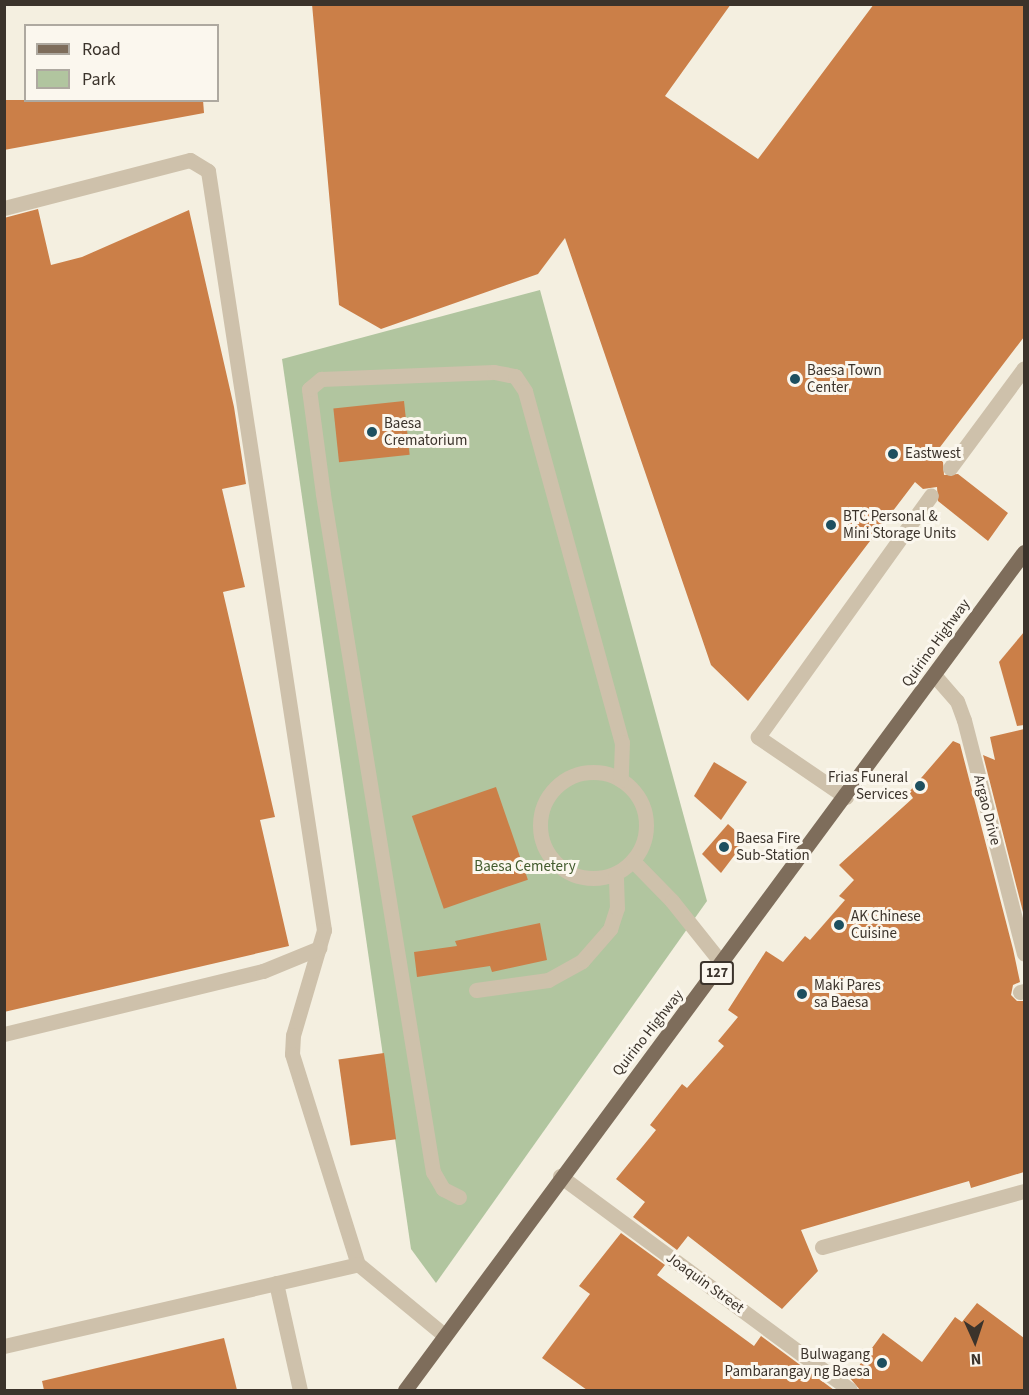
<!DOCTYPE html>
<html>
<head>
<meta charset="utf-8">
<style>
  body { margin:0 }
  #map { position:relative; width:1029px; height:1395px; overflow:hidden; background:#f4efe0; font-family:"Source Sans 3",sans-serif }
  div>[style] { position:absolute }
  .green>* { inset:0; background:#b1c59f }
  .building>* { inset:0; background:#cb7f48; transform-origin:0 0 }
  .lane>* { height:15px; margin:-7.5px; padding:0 7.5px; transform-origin:7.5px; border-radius:7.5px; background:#cec1ab }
  .lane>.ring { margin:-7.5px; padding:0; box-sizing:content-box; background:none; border:15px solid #cec1ab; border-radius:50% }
  .street>* { height:15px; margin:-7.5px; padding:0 7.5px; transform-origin:7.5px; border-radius:7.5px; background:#cec1ab }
  .primary>* { height:15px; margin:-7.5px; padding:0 7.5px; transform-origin:7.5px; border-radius:7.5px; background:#7e6d5b }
  .dots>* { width:16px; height:16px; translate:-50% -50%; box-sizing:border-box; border:3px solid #fbf7ee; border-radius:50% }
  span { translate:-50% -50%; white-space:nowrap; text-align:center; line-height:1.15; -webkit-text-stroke:6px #fbf7ee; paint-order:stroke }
  .shield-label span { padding:2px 4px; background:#fbf7ee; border:2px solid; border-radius:4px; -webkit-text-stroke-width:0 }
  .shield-label { font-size:14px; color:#3b332b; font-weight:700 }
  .poi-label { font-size:15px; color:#3b332b }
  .left { translate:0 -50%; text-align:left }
  .right { translate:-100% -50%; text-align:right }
  .street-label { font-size:15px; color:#3b332b }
  .park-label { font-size:15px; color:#425b2d }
  .frame { position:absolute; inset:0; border:6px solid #3b332b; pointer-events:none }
  .legend { position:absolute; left:24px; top:24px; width:195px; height:78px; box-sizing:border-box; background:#fbf7ee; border:2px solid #aea9a0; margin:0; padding:8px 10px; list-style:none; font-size:18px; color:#3b332b }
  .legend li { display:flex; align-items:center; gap:12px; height:30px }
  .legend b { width:30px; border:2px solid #aea9a0 }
  .north { position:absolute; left:945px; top:1311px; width:60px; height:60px; -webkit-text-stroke:4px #fbf7ee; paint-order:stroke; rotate:177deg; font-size:16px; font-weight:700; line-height:24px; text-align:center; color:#3b332b }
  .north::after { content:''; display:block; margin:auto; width:21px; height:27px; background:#3b332b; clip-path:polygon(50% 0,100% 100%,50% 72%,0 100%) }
</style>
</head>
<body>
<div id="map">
  <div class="green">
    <i style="clip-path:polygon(540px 290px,707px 901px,436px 1283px,411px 1249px,282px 359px)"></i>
  </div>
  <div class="building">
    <i style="clip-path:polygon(312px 4px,731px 4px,665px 96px,758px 159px,874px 4px,1024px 4px,1024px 337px,934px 455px,943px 462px,944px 475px,958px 474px,1008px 513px,988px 541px,938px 501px,937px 487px,923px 489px,915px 482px,748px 701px,711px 665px,565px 238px,538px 274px,381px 329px,339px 305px)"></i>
    <i style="clip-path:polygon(4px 100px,203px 100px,204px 113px,4px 150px)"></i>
    <i style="clip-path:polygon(38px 209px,51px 265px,82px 257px,189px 210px,234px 407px,246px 484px,222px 489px,245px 587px,223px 592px,275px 817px,260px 820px,289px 946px,4px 1012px,4px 218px)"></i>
    <i style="left:404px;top:401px;width:54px;height:71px;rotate:84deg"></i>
    <i style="clip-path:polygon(1024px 632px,1024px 725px,1017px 726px,999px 662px)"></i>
    <i style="clip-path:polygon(1024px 729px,1024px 916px,983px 755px,995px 760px,990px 737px)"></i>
    <i style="clip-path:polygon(953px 741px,960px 744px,1013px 949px,1020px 982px,1013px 985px,1011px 995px,1017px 1001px,1024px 1001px,1024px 1172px,971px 1188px,969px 1181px,801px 1230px,818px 1271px,782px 1309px,688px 1236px,677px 1250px,633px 1217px,645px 1202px,616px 1179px,656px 1130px,650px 1125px,682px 1084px,687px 1088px,724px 1046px,718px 1041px,738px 1017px,728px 1010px,766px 951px,783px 962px,805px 936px,810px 940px,845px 900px,839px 896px,854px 880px,839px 865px,913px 798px,909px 792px)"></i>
    <i style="clip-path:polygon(714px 762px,747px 782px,721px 820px,694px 796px)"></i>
    <i style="left:496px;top:787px;width:98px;height:89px;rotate:71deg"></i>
    <i style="clip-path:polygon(728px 824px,746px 840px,721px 873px,702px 854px)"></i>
    <i style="clip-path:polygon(540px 923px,547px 960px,492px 972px,490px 966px,417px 977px,414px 952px,457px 946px,455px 941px)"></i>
    <i style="left:384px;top:1053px;width:87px;height:46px;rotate:82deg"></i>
    <i style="clip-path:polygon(621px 1233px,665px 1265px,657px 1275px,754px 1346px,761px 1336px,834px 1390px,587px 1390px,542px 1358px,590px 1294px,579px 1286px)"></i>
    <i style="clip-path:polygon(977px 1303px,1024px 1338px,1024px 1390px,860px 1390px,850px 1378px,883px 1333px,922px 1362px,955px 1317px,962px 1322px)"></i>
    <i style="clip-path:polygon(224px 1338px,237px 1390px,44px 1390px,42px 1381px)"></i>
  </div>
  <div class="lane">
    <i style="left:4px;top:208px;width:192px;rotate:-14.5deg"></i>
    <i style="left:190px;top:160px;width:21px;rotate:31deg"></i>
    <i style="left:208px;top:171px;width:768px;rotate:81.31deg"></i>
    <i style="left:324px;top:930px;width:109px;rotate:106.4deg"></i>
    <i style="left:293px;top:1035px;width:19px;rotate:93deg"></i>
    <i style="left:292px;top:1054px;width:220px;rotate:72.6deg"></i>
    <i style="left:358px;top:1264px;width:112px;rotate:39.5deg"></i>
    <i style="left:950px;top:468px;width:124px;rotate:-53.5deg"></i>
    <i class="ring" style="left:540px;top:772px;width:91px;height:91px"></i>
    <i style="left:846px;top:797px;width:107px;rotate:-145.7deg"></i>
    <i style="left:758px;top:737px;width:297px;rotate:-54.4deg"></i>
    <i style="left:633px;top:861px;width:56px;rotate:45.7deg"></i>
    <i style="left:672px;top:901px;width:82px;rotate:51.4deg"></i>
    <i style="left:476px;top:990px;width:73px;rotate:-7.9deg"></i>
    <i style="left:548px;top:980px;width:39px;rotate:-29deg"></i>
    <i style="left:582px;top:961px;width:43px;rotate:-48.8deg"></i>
    <i style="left:610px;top:929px;width:22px;rotate:-72deg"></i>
    <i style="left:617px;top:908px;width:34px;rotate:-92deg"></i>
    <i style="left:1020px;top:992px;width:4px;rotate:-14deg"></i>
    <i style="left:4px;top:1034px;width:267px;rotate:-13.7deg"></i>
    <i style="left:263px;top:971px;width:61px;rotate:-22.3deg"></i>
    <i style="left:459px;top:1197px;width:18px;rotate:-153deg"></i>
    <i style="left:443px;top:1189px;width:20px;rotate:-120deg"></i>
    <i style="left:433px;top:1172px;width:687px;rotate:-99.22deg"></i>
    <i style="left:323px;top:494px;width:106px;rotate:-97.6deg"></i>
    <i style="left:309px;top:389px;width:16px;rotate:-40deg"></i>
    <i style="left:321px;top:379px;width:173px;rotate:-2.3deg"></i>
    <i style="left:494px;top:372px;width:21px;rotate:11deg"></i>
    <i style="left:515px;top:376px;width:18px;rotate:56deg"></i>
    <i style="left:525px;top:391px;width:364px;rotate:74.6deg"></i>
    <i style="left:622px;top:742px;width:38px;rotate:92deg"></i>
    <i style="left:822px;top:1247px;width:210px;rotate:-15.5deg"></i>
    <i style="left:276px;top:1283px;width:110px;rotate:77.4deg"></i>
    <i style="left:4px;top:1346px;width:363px;rotate:-13deg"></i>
  </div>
  <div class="street">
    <i style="left:935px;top:676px;width:33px;rotate:49deg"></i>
    <i style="left:957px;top:701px;width:20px;rotate:70deg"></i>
    <i style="left:964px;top:720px;width:241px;rotate:75.6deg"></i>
    <i style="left:560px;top:1176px;width:360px;rotate:36.4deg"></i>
  </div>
  <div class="primary">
    <i style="left:405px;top:1390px;width:1042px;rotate:-53.55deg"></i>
  </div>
  <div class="dots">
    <i style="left:795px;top:379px;background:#1d4f5f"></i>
    <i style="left:372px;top:432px;background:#1d4f5f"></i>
    <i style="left:893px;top:454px;background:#1d4f5f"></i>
    <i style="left:831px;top:525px;background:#1d4f5f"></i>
    <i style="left:920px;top:786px;background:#1d4f5f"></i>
    <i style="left:724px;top:847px;background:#1d4f5f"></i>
    <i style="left:839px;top:925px;background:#1d4f5f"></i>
    <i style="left:802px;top:994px;background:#1d4f5f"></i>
    <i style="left:882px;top:1363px;background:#1d4f5f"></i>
  </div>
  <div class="shield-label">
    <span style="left:717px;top:973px">127</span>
  </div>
  <div class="poi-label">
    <span class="left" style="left:807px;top:379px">Baesa Town<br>Center</span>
    <span class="left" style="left:384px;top:432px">Baesa<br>Crematorium</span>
    <span class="left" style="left:905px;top:454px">Eastwest</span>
    <span class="left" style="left:843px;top:525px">BTC Personal &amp;<br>Mini Storage Units</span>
    <span class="right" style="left:908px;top:786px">Frias Funeral<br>Services</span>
    <span class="left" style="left:736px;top:847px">Baesa Fire<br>Sub-Station</span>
    <span class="left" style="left:851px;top:925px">AK Chinese<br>Cuisine</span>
    <span class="left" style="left:814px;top:994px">Maki Pares<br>sa Baesa</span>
    <span class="right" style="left:870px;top:1363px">Bulwagang<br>Pambarangay ng Baesa</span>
  </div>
  <div class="street-label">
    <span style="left:936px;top:643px;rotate:-54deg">Quirino Highway</span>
    <span style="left:987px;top:810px;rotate:76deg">Argao Drive</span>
    <span style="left:648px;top:1033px;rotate:-52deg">Quirino Highway</span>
    <span style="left:705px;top:1283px;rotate:36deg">Joaquin Street</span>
  </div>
  <div class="park-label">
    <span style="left:525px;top:867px">Baesa Cemetery</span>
  </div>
  <div class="frame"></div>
  <ul class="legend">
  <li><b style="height:8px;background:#7e6d5b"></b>Road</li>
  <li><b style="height:16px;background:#b1c59f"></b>Park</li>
  </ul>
  <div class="north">N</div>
</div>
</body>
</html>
